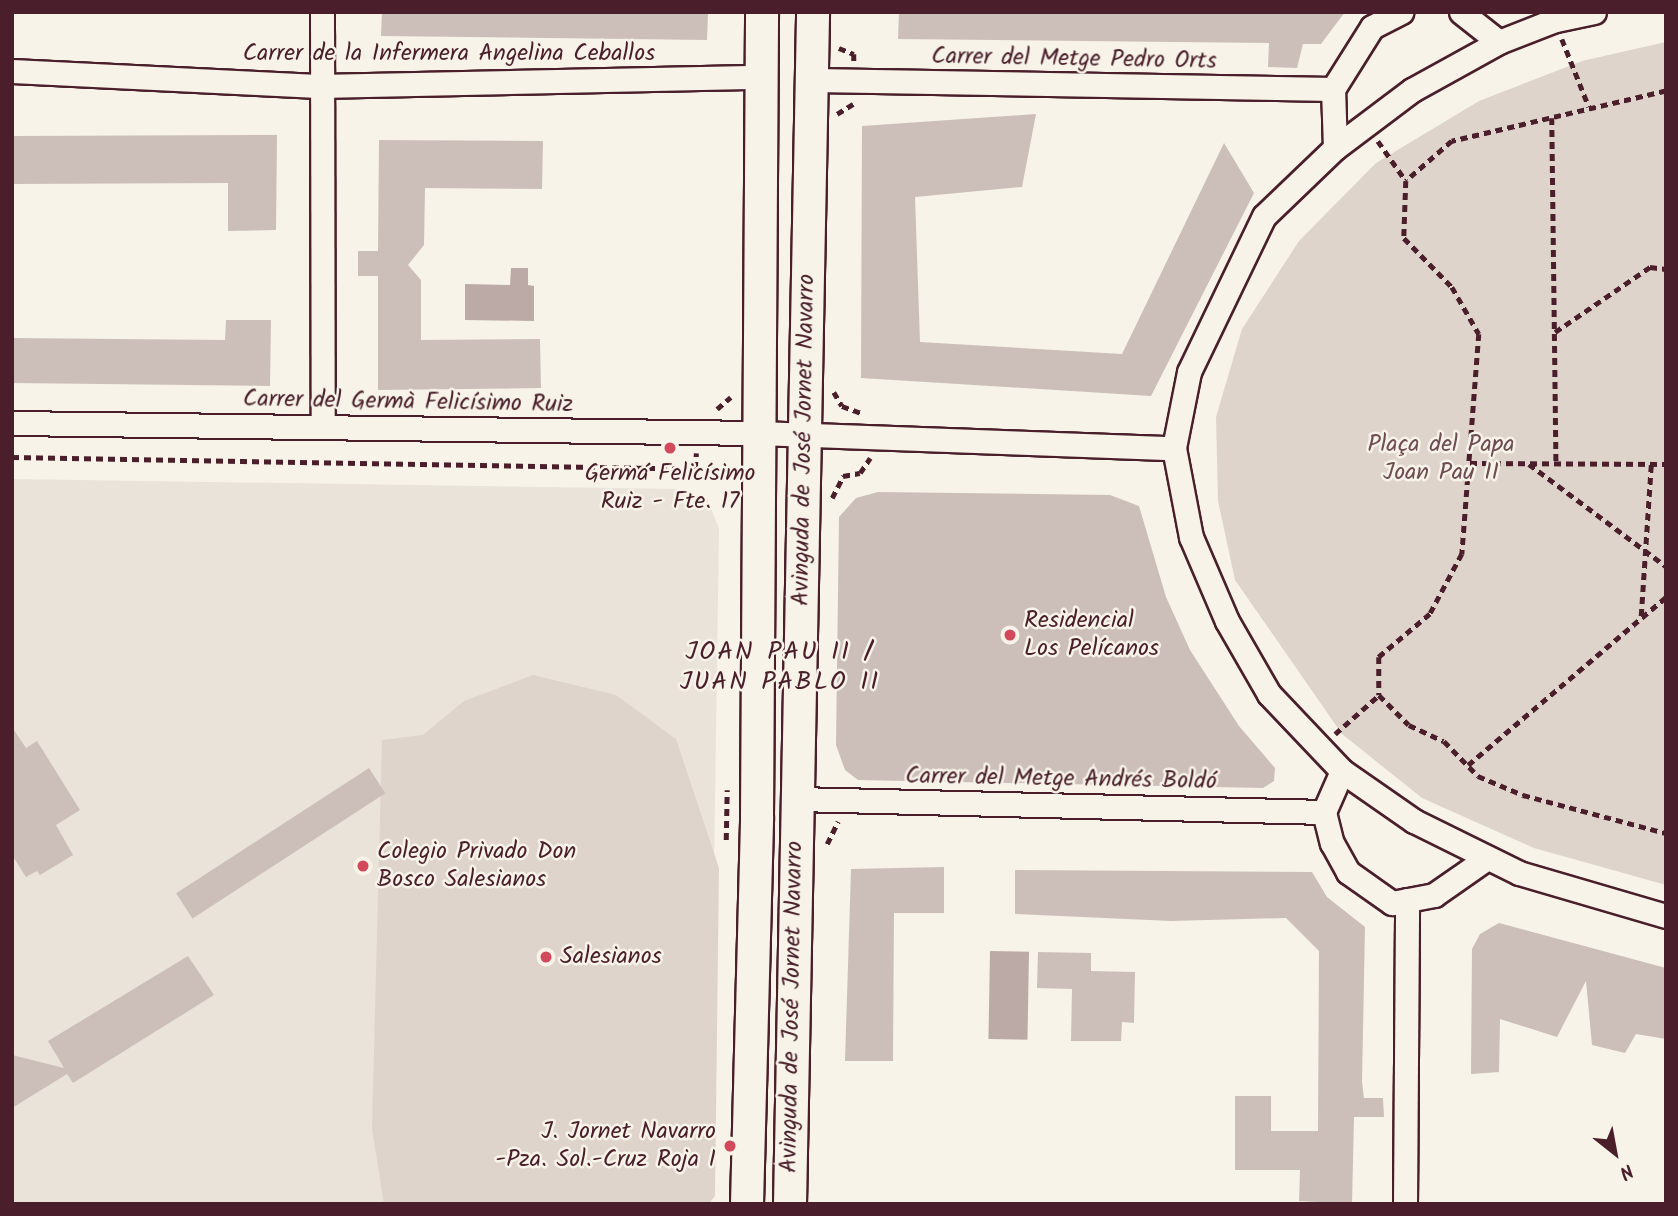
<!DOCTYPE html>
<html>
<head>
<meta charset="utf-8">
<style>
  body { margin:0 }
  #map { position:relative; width:1678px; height:1216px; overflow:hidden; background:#f7f3e8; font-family:Kalam,sans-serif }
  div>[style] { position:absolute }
  .built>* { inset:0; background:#eae3da }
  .green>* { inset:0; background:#ded4cc }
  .water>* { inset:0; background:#bcaaa7; transform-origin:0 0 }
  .building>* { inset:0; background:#ccbfb9; transform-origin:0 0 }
  .path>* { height:4.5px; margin-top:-2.25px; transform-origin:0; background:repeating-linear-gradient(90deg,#4a1f2b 0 7px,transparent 0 12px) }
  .roads { filter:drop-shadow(2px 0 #4a1f2b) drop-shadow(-2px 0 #4a1f2b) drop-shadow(0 2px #4a1f2b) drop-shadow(0 -2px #4a1f2b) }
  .street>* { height:23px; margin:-11.5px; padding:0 11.5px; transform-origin:11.5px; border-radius:11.5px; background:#f7f3e8 }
  .secondary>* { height:32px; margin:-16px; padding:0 16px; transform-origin:16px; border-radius:16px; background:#f7f3e8 }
  .dots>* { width:19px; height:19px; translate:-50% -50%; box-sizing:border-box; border:4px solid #f7f3e8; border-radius:50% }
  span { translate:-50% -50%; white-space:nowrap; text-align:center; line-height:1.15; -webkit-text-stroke:5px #f7f3e8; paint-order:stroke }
  .street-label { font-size:24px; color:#4a1f2b }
  .park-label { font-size:24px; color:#6f4c53 }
  .poi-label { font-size:24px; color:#4a1f2b }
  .left { translate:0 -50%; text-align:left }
  .right { translate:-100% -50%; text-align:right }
  .neighbourhood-label { font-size:26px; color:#4a1f2b; letter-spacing:2px }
  .frame { position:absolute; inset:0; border:14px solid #4a1f2b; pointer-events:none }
  .north { position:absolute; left:1580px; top:1118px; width:70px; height:70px; -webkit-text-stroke:5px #f7f3e8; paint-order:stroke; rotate:149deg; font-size:19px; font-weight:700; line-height:28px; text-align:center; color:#4a1f2b }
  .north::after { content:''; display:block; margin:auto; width:24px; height:32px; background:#4a1f2b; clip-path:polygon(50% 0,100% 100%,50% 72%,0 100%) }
</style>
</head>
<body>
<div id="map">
  <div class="built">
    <i style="clip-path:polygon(12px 479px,684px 489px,708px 500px,719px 529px,709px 1204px,12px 1204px)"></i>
  </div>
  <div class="green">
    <i style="clip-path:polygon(1666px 42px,1666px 885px,1534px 848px,1422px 798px,1342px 734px,1235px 580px,1218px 501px,1216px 417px,1242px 329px,1299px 241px,1376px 163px,1479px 101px,1582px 61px)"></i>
    <i style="clip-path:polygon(533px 675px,616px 695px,676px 739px,719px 868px,715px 1196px,709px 1204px,384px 1204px,372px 1129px,382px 740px,423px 735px,464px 701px)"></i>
  </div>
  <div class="water">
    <i style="clip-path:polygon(511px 268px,528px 268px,528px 285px,534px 286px,534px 321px,465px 320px,465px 284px,510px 285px)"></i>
    <i style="left:990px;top:951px;width:39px;height:88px;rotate:1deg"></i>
  </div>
  <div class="building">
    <i style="clip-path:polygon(382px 12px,708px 12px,707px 40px,381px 36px)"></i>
    <i style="clip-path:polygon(899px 12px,1345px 12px,1321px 44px,1303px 44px,1297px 68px,1268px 67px,1269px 43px,898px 39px)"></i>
    <i style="clip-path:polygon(1036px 114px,1022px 187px,915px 197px,920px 342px,1122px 354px,1224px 143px,1254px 193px,1151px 396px,861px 378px,862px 126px)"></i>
    <i style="clip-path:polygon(277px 135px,276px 230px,228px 231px,228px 183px,12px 184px,12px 136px)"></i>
    <i style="clip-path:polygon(379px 140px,543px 141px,542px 189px,425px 188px,424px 245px,408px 265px,421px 280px,421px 340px,540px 339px,541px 388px,378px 390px,378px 276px,358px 276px,358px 251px,378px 251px)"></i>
    <i style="clip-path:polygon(226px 320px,271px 320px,270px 386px,12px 383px,12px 338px,225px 340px)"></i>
    <i style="clip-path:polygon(878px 492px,1110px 495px,1139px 506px,1166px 597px,1190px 650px,1239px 726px,1275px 768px,1274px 781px,1263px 788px,858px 780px,845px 770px,836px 745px,839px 517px,856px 498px)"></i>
    <i style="clip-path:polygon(12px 727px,26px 748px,37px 741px,80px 810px,56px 825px,73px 855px,40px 875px,37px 871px,26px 877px,12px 855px)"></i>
    <i style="left:369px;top:768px;width:30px;height:230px;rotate:57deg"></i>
    <i style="clip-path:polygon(944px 867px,944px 913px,894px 913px,893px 1061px,845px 1061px,851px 869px)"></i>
    <i style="clip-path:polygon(1015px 870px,1312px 872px,1327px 897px,1365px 927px,1362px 1082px,1364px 1098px,1383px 1098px,1384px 1117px,1354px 1117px,1352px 1204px,1299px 1201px,1300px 1170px,1235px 1170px,1235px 1096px,1271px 1096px,1271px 1131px,1318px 1131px,1319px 951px,1286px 918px,1171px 921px,1015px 914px)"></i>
    <i style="clip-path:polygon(1499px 923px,1666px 968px,1666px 1039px,1636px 1034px,1625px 1053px,1592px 1045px,1586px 981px,1557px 1037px,1500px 1019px,1499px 1072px,1471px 1074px,1472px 949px,1480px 934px)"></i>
    <i style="clip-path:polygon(1038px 952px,1091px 953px,1091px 971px,1135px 972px,1134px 1023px,1122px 1022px,1121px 1041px,1071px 1041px,1072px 989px,1037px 988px)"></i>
    <i style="clip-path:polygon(188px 956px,214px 995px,73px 1083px,67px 1074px,12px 1108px,12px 1055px,64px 1068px,48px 1041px)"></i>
  </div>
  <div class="path">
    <i style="left:1562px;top:39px;width:73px;rotate:68.3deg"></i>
    <i style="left:839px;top:48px;width:16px;rotate:22deg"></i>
    <i style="left:854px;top:54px;width:7px;rotate:90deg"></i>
    <i style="left:1666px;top:91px;width:220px;rotate:166.8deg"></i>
    <i style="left:1452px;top:141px;width:61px;rotate:139deg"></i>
    <i style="left:1406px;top:181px;width:57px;rotate:92deg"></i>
    <i style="left:1404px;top:238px;width:69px;rotate:45.6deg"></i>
    <i style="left:1452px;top:287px;width:54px;rotate:60.1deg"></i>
    <i style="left:1479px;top:334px;width:221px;rotate:94.4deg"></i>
    <i style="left:1462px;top:554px;width:68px;rotate:118.1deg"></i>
    <i style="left:1430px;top:614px;width:67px;rotate:139.9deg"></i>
    <i style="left:1379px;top:657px;width:38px;rotate:90deg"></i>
    <i style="left:1379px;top:695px;width:42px;rotate:45deg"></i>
    <i style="left:1409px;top:725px;width:38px;rotate:25deg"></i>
    <i style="left:1444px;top:741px;width:49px;rotate:45.8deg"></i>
    <i style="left:1478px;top:776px;width:49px;rotate:22.9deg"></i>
    <i style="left:1523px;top:795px;width:148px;rotate:14.9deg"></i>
    <i style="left:837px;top:114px;width:19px;rotate:-32deg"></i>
    <i style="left:1552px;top:118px;width:346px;rotate:89.3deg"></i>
    <i style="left:1378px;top:141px;width:49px;rotate:55deg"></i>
    <i style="left:1555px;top:332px;width:115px;rotate:-34.4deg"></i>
    <i style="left:1650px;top:267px;width:16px;rotate:7deg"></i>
    <i style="left:834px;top:392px;width:16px;rotate:60deg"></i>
    <i style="left:842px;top:406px;width:23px;rotate:20deg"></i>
    <i style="left:717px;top:409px;width:18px;rotate:-41deg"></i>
    <i style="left:12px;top:457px;width:699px;rotate:0.98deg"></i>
    <i style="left:711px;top:469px;width:20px;rotate:20deg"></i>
    <i style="left:1470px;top:463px;width:196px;rotate:0.3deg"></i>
    <i style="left:1529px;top:464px;width:171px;rotate:36.7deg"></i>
    <i style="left:695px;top:469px;width:16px;rotate:-86deg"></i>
    <i style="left:832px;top:498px;width:25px;rotate:-63deg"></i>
    <i style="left:843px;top:476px;width:17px;rotate:-10deg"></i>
    <i style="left:860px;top:473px;width:18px;rotate:-56deg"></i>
    <i style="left:1641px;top:616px;width:152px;rotate:-86.2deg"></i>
    <i style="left:1335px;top:734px;width:59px;rotate:-41.6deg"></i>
    <i style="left:1468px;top:765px;width:260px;rotate:-40.3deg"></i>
    <i style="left:726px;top:840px;width:50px;rotate:-88.9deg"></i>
    <i style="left:827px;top:844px;width:25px;rotate:-64deg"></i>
  </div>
  <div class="roads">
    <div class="street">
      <i style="left:322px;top:12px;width:414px;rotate:89.9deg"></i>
      <i style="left:1461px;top:12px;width:48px;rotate:38.3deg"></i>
      <i style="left:1594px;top:12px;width:40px;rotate:168deg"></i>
      <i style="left:1555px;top:20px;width:60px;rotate:158.6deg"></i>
      <i style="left:1499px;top:42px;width:99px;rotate:151.1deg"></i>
      <i style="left:1412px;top:90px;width:96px;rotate:143deg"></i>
      <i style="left:1335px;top:148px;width:98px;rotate:136.2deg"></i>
      <i style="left:1264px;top:216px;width:173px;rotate:115.7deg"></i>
      <i style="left:1189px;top:372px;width:77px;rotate:101.2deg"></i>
      <i style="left:1174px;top:448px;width:91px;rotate:79.2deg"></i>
      <i style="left:1191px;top:537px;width:91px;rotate:66.8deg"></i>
      <i style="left:1227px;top:621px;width:84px;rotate:60.1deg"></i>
      <i style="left:1269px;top:694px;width:106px;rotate:46.5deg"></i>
      <i style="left:1342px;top:771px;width:88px;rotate:34.8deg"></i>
      <i style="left:1414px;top:821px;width:117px;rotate:26.3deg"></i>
      <i style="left:1519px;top:873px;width:153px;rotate:16.3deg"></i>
      <i style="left:12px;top:71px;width:306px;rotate:2.8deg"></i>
      <i style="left:318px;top:86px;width:443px;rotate:-1.2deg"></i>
      <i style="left:814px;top:80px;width:519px;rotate:0.99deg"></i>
      <i style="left:1335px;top:148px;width:59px;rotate:-91.9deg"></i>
      <i style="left:1333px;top:89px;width:73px;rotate:-57.8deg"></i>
      <i style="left:1372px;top:27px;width:33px;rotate:-27deg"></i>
      <i style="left:12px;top:423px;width:744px;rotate:0.77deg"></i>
      <i style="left:756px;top:433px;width:418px;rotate:2.1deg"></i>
      <i style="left:1342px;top:771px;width:45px;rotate:113.7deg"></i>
      <i style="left:1324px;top:812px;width:32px;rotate:76deg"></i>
      <i style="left:1332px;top:843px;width:33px;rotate:61deg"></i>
      <i style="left:1348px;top:872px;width:54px;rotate:35.2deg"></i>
      <i style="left:1392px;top:903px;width:43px;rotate:-10.8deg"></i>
      <i style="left:1434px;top:895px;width:65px;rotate:-34.9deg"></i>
      <i style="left:797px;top:799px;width:527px;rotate:1.41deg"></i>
      <i style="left:1405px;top:1204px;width:304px;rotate:-89.6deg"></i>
    </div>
    <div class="secondary">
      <i style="left:747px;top:1204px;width:387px;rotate:-88.5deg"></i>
      <i style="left:757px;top:817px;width:805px;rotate:-89.64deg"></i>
      <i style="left:790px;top:1204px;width:1192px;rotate:-88.89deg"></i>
    </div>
  </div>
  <div class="dots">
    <i style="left:670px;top:448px;background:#d1495b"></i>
    <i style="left:1010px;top:635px;background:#d1495b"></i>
    <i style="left:363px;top:866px;background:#d1495b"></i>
    <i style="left:546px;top:957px;background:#d1495b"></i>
    <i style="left:730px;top:1146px;background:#d1495b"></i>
  </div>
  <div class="street-label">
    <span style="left:449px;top:54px">Carrer de la Infermera Angelina Ceballos</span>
    <span style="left:1074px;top:59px;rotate:1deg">Carrer del Metge Pedro Orts</span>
    <span style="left:408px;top:402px;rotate:1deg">Carrer del Germà Felicísimo Ruiz</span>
    <span style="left:804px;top:440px;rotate:-89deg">Avinguda de José Jornet Navarro</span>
    <span style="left:1061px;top:779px;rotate:1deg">Carrer del Metge Andrés Boldó</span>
    <span style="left:792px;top:1007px;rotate:-89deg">Avinguda de José Jornet Navarro</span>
  </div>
  <div class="park-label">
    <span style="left:1441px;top:459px">Plaça del Papa<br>Joan Pau II</span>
  </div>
  <div class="poi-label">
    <span style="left:670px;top:488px">Germá Felicísimo<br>Ruiz - Fte. 17</span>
    <span class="left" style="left:1024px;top:635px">Residencial<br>Los Pelícanos</span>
    <span class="left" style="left:377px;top:866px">Colegio Privado Don<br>Bosco Salesianos</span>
    <span class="left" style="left:560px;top:957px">Salesianos</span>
    <span class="right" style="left:716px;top:1146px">J. Jornet Navarro<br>-Pza. Sol.-Cruz Roja I</span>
  </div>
  <div class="neighbourhood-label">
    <span style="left:780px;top:668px">JOAN PAU II /<br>JUAN PABLO II</span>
  </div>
  <div class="frame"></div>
  <div class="north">N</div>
</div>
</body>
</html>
